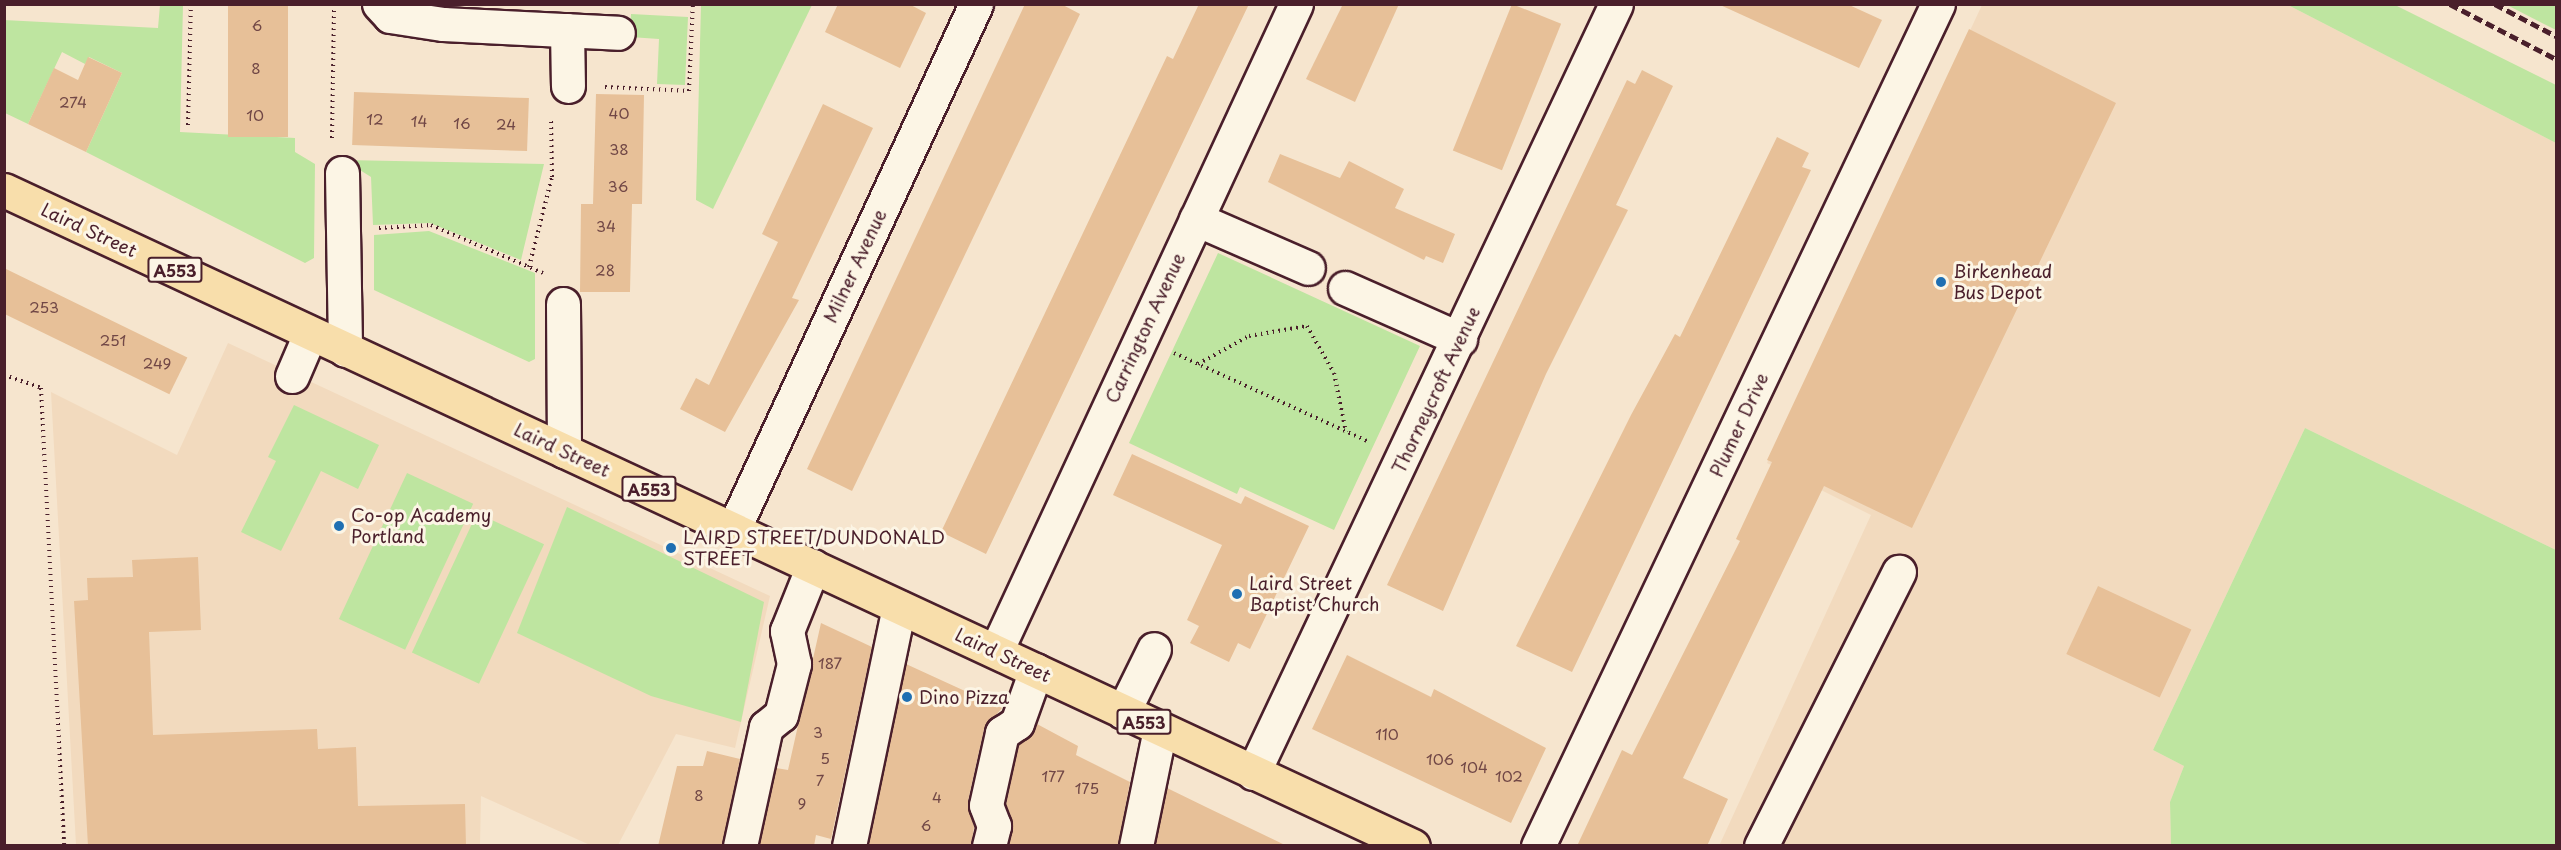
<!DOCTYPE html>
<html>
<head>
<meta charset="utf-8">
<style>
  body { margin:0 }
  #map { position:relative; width:2561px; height:850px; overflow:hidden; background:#f6e5ce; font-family:"Playpen Sans",sans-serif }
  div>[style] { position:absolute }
  .built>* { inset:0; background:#f2dabe }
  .green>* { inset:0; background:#bee5a0; transform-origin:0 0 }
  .building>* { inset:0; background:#e7c098; transform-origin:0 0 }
  .path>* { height:4px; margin-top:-2px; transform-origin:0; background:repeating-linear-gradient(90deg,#4a1f2b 0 1.5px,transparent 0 6px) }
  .roads { filter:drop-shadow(2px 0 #4a1f2b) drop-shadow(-2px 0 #4a1f2b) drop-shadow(0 2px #4a1f2b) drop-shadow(0 -2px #4a1f2b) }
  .minor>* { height:33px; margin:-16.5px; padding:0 16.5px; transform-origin:16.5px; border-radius:16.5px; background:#fcf5e5 }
  .major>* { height:33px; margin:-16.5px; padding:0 16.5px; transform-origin:16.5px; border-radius:16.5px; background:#f8deab }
  .rail>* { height:4.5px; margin-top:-2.25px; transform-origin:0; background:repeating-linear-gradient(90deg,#4a1f2b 0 9px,transparent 0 13.5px) }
  .dots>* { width:16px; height:16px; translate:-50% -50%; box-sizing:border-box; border:3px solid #fcf5e5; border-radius:50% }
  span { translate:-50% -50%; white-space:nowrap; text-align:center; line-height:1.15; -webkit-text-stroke:6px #fcf5e5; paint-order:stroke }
  .number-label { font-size:15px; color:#714746 }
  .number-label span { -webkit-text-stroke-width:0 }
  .shield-label span { padding:2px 4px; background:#fcf5e5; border:2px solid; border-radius:4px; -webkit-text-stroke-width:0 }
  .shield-label { font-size:16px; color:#4a1f2b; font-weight:700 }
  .street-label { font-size:18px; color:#4a1f2b }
  .poi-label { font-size:18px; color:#4a1f2b }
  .left { translate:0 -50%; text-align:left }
  .frame { position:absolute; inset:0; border:6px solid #4a1f2b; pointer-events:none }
</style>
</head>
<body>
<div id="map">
  <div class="built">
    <i style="clip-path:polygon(1982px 5px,2288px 5px,2556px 143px,2556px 550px,2305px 428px,2153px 750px,2184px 766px,2170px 802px,2171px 845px,1719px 846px,1871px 515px,1767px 463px)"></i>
    <i style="clip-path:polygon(228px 343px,770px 596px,735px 748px,676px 734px,618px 845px,590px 845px,481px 796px,480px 845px,76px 845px,51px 392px,177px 455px)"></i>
  </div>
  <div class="green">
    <i style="clip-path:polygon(160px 5px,183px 5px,180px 132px,295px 138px,295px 152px,315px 164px,314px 258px,305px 263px,86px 152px,122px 73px,89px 57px,85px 64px,62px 52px,28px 124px,5px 113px,4px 20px,158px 28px)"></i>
    <i style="clip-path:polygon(701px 5px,812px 5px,713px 209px,696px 200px)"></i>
    <i style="clip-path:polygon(2288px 5px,2395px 5px,2556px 85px,2556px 143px)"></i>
    <i style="clip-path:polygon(2507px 5px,2556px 5px,2556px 30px,2548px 26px)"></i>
    <i style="clip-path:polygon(631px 14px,688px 17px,685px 85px,657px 84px,659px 39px,630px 37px)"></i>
    <i style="clip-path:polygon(344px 160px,544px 164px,521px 260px,430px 223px,373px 225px,371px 177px)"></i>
    <i style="clip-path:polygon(429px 231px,535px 273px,535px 359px,529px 362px,374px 290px,374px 235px)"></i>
    <i style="clip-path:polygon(1218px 253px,1420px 346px,1334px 530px,1240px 487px,1237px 494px,1129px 443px)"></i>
    <i style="clip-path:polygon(294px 405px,379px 445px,358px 489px,321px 471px,281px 551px,241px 532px,276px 461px,268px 457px)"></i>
    <i style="clip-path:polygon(2305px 428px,2556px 550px,2556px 845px,2171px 845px,2170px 802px,2184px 766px,2153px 750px)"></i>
    <i style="left:407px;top:473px;width:73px;height:161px;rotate:25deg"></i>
    <i style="clip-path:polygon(567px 507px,764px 602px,741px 722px,651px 696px,517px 633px)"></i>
    <i style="left:477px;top:513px;width:74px;height:154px;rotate:25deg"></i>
  </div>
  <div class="building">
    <i style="left:228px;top:4px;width:60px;height:133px"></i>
    <i style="clip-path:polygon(838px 4px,909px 4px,926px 13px,900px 68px,825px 32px)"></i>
    <i style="clip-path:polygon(1025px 4px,1061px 4px,1080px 14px,852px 491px,807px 469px)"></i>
    <i style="clip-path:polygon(1199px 4px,1249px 4px,986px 554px,941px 532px,1167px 56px,1173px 59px)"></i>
    <i style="clip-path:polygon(1343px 4px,1399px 4px,1355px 102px,1306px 79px)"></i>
    <i style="left:1512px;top:4px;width:53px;height:158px;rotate:22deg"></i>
    <i style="clip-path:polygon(1718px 4px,1847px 4px,1882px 20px,1859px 68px)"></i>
    <i style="clip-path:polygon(1969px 29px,2116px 103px,1912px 528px,1824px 486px,1683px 778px,1728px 799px,1707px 846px,1577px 846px,1622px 750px,1632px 755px,1740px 541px,1736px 539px,1772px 462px,1767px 460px)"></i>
    <i style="clip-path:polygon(88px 57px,122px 73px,86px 152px,28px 124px,54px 68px,78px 80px)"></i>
    <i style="clip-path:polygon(1642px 70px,1673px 86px,1616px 205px,1628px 210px,1546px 374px,1443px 611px,1387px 585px,1627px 80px,1635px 84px)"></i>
    <i style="left:354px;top:92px;width:175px;height:53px;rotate:2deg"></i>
    <i style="clip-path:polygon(596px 94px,644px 95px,642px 204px,632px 204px,630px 292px,580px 292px,581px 204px,593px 204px)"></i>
    <i style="clip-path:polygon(823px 104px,873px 128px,792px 298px,799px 300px,725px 432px,680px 409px,696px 378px,709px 385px,778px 242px,762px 234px)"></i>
    <i style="clip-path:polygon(1777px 137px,1809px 153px,1802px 167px,1811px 170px,1572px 672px,1516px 646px,1631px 415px,1675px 334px,1680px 337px)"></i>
    <i style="clip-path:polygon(1280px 154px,1340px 178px,1349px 161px,1404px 189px,1395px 208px,1455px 234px,1443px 263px,1426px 256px,1424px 260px,1268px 182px)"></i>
    <i style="left:4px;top:268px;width:204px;height:41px;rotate:26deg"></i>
    <i style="clip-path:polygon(1132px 454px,1241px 504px,1245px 496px,1309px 526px,1250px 649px,1238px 643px,1229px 662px,1190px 643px,1199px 626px,1187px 620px,1222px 545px,1113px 495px)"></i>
    <i style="clip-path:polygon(198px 557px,201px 630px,149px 632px,153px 735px,317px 729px,318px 749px,356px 747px,358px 806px,465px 804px,466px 846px,88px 846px,74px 601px,88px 600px,87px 578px,133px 577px,132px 560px)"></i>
    <i style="left:2098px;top:586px;width:103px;height:75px;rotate:25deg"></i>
    <i style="clip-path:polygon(821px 623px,872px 647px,831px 839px,816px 835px,814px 846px,759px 846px,776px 768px,788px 770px)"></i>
    <i style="clip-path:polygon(1347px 655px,1431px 697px,1434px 689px,1546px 748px,1511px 823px,1312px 729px)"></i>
    <i style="clip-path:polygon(906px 664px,1002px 708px,984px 729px,968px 801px,974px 827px,971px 846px,868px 846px)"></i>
    <i style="clip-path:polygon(1037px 724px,1078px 746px,1076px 755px,1130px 782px,1118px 846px,1008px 846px,1012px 820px,1006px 804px,1019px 744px)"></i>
    <i style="clip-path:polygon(707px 751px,740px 759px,722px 846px,658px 846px,677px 766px,703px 766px)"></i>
    <i style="clip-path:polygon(1167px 788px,1208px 808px,1287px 846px,1155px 846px)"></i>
  </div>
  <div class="path">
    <i style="left:605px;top:87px;width:84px;rotate:2.7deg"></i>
    <i style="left:689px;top:91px;width:87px;rotate:-87.4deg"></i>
    <i style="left:188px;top:125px;width:121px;rotate:-88.6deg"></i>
    <i style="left:332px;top:138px;width:134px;rotate:-89.1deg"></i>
    <i style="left:379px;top:228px;width:52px;rotate:-3.3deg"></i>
    <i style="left:431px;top:225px;width:107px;rotate:23.2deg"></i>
    <i style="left:543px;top:273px;width:15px;rotate:-157deg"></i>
    <i style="left:529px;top:267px;width:93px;rotate:-75.7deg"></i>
    <i style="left:552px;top:177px;width:58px;rotate:-91deg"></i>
    <i style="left:1174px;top:353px;width:214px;rotate:24.5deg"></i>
    <i style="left:1198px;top:364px;width:58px;rotate:-28.8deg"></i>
    <i style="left:1249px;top:336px;width:59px;rotate:-9.8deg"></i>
    <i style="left:1307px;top:326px;width:54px;rotate:60.1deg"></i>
    <i style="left:1334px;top:373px;width:60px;rotate:78.5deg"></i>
    <i style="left:4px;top:375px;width:39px;rotate:19deg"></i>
    <i style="left:41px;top:388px;width:459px;rotate:87.1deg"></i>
  </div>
  <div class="roads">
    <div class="minor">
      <i style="left:379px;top:4px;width:16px;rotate:47deg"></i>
      <i style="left:390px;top:16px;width:54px;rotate:8.6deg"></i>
      <i style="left:443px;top:24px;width:175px;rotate:2.9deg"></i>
      <i style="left:567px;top:30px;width:56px;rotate:89deg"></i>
      <i style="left:342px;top:173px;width:177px;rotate:89deg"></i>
      <i style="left:1196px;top:219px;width:122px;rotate:23.6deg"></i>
      <i style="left:1345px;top:288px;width:126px;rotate:23.9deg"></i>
      <i style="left:563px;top:304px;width:147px;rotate:89.6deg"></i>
      <i style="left:292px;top:376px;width:46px;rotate:-66.8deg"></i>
      <i style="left:734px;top:528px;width:577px;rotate:-65.21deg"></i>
      <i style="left:996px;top:651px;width:713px;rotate:-65.12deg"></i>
      <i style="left:1123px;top:712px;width:70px;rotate:-63.8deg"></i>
      <i style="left:1253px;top:773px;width:850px;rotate:-64.73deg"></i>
      <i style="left:740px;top:846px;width:122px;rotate:-77.7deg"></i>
      <i style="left:766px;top:727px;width:19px;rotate:-39deg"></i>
      <i style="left:781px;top:715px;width:53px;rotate:-75.7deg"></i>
      <i style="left:794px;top:664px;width:34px;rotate:-102deg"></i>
      <i style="left:787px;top:631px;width:70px;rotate:-68.2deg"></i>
      <i style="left:849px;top:846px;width:244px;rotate:-78.2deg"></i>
      <i style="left:989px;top:846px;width:21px;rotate:-76deg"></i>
      <i style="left:994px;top:826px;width:22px;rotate:-111deg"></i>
      <i style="left:986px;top:805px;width:74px;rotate:-77.5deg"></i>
      <i style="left:1002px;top:733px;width:18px;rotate:-34deg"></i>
      <i style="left:1017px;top:723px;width:56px;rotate:-70.3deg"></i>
      <i style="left:1136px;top:846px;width:119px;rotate:-78.4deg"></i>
      <i style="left:1538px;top:846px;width:932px;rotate:-64.59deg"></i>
      <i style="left:1761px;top:846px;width:307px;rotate:-63.3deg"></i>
    </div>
    <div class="major">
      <i style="left:4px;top:190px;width:1554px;rotate:24.97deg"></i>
    </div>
  </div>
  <div class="rail">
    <i style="left:2450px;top:4px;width:119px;rotate:27.4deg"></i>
    <i style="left:2495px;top:4px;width:69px;rotate:27.7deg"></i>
  </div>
  <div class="dots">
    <i style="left:1941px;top:282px;background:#1f6fb2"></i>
    <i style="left:339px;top:526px;background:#1f6fb2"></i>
    <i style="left:671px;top:548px;background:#1f6fb2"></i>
    <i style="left:1237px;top:594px;background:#1f6fb2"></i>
    <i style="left:907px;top:697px;background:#1f6fb2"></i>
  </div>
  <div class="number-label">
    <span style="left:257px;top:25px">6</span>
    <span style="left:256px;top:68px">8</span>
    <span style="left:73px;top:102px">274</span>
    <span style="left:619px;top:113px">40</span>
    <span style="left:255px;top:115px">10</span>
    <span style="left:375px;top:119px">12</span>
    <span style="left:419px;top:121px">14</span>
    <span style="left:462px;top:123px">16</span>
    <span style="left:506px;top:124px">24</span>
    <span style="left:619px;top:149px">38</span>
    <span style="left:618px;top:186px">36</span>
    <span style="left:606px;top:226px">34</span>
    <span style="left:605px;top:270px">28</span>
    <span style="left:44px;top:307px">253</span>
    <span style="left:113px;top:340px">251</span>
    <span style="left:157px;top:363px">249</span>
    <span style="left:830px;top:663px">187</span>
    <span style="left:818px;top:732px">3</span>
    <span style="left:1387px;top:734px">110</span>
    <span style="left:825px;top:758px">5</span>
    <span style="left:1440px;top:759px">106</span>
    <span style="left:1474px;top:767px">104</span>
    <span style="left:1053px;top:776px">177</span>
    <span style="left:1509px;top:776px">102</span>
    <span style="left:820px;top:780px">7</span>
    <span style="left:1087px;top:788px">175</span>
    <span style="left:699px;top:795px">8</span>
    <span style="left:937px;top:797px">4</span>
    <span style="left:802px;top:803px">9</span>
    <span style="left:926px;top:825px">6</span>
  </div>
  <div class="shield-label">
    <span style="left:175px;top:270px">A553</span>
    <span style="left:649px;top:489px">A553</span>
    <span style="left:1144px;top:722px">A553</span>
  </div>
  <div class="street-label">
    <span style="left:89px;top:230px;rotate:25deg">Laird Street</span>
    <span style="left:855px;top:266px;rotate:-65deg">Milner Avenue</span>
    <span style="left:1145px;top:328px;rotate:-65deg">Carrington Avenue</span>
    <span style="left:1436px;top:390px;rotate:-65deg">Thorneycroft Avenue</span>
    <span style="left:1739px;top:425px;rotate:-65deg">Plumer Drive</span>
    <span style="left:562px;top:450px;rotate:25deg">Laird Street</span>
    <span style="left:1003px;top:655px;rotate:25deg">Laird Street</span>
  </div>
  <div class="poi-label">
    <span class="left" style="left:1953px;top:282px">Birkenhead<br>Bus Depot</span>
    <span class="left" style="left:351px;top:526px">Co-op Academy<br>Portland</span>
    <span class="left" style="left:683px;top:548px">LAIRD STREET/DUNDONALD<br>STREET</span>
    <span class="left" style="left:1249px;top:594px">Laird Street<br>Baptist Church</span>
    <span class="left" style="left:919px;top:697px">Dino Pizza</span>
  </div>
  <div class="frame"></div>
</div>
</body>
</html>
